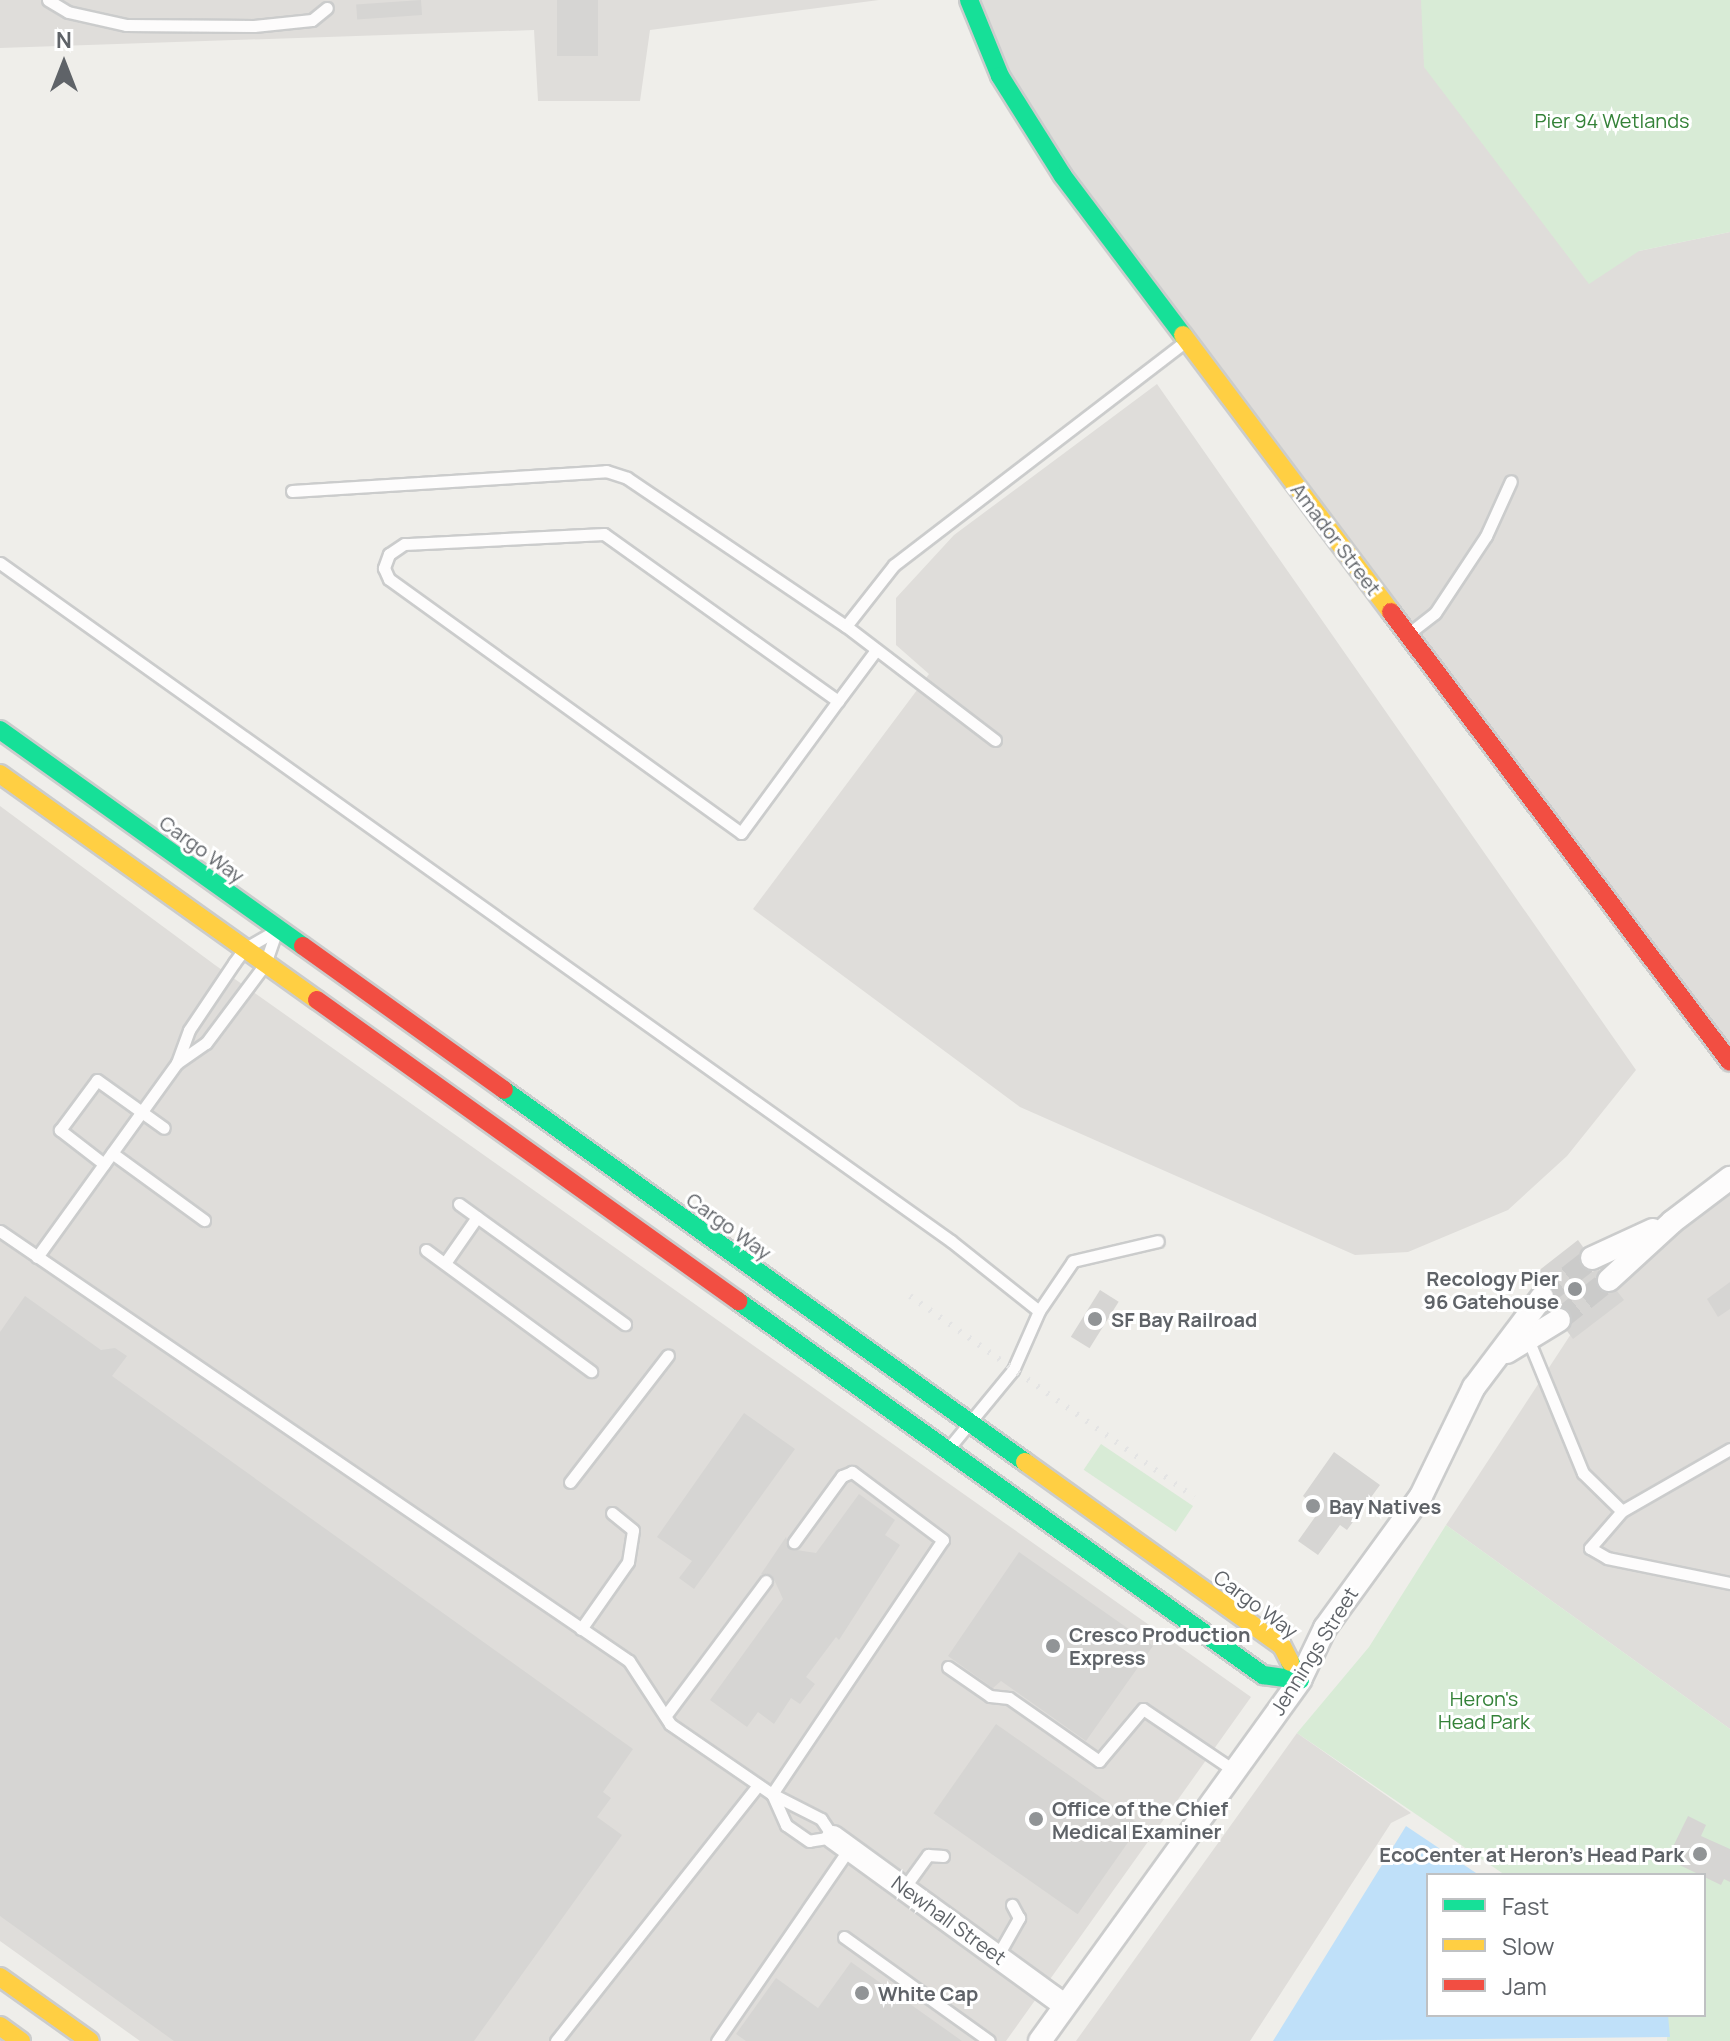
<!DOCTYPE html>
<html>
<head>
<meta charset="utf-8">
<style>
  body { margin:0 }
  #map { position:relative; width:1730px; height:2041px; overflow:hidden; background:#efeeea; font-family:Manrope,sans-serif }
  div>[style] { position:absolute }
  .industrial>* { inset:0; background:#dfddda }
  .green>* { inset:0; background:#d8ebd6; transform-origin:0 0 }
  .water>* { inset:0; background:#bfe0f9 }
  .building>* { inset:0; background:#d6d5d3; transform-origin:0 0 }
  .street-tunnel>* { height:22px; margin-top:-11px; transform-origin:0; background:repeating-linear-gradient(90deg,#cbcbca 0 22px,transparent 0 33px) }
  .roads { filter:drop-shadow(2px 0 #cbcccc) drop-shadow(-2px 0 #cbcccc) drop-shadow(0 2px #cbcccc) drop-shadow(0 -2px #cbcccc) }
  .lane>* { height:11px; margin:-5.5px; padding:0 5.5px; transform-origin:5.5px; border-radius:5.5px; background:#fdfcfc }
  .street>* { height:22px; margin:-11px; padding:0 11px; transform-origin:11px; border-radius:11px; background:#fdfcfc }
  .fast>* { height:18px; margin:-9px; padding:0 9px; transform-origin:9px; border-radius:9px; background:#16e098 }
  .slow>* { height:18px; margin:-9px; padding:0 9px; transform-origin:9px; border-radius:9px; background:#ffcf43 }
  .jam>* { height:18px; margin:-9px; padding:0 9px; transform-origin:9px; border-radius:9px; background:#f24e42 }
  .rail>* { height:6px; margin-top:-3px; transform-origin:0; background:repeating-linear-gradient(90deg,#e4e4e4 0 2px,transparent 0 12px) }
  .dots>* { width:22px; height:22px; translate:-50% -50%; box-sizing:border-box; border:4px solid #fff; border-radius:50% }
  span { translate:-50% -50%; white-space:nowrap; text-align:center; line-height:1.15; -webkit-text-stroke:6px #fff; paint-order:stroke }
  .park-label { font-size:20px; color:#348238 }
  .street-label { font-size:20px; color:#5f6368 }
  .poi-label { font-size:20px; color:#5f6368; font-weight:700 }
  .right { translate:-100% -50%; text-align:right }
  .left { translate:0 -50%; text-align:left }
  .legend { position:absolute; left:1426px; top:1873px; width:280px; height:144px; box-sizing:border-box; background:#fff; border:2px solid #bfc1c3; margin:0; padding:10px 14px; list-style:none; font-size:24px; color:#5f6368 }
  .legend li { display:flex; align-items:center; gap:16px; height:40px }
  .legend b { width:40px; border:2px solid #bfc1c3 }
  .north { position:absolute; left:24px; top:24px; width:80px; height:80px; -webkit-text-stroke:6px #fff; paint-order:stroke; rotate:0deg; font-size:22px; font-weight:700; line-height:32px; text-align:center; color:#5f6368 }
  .north::after { content:''; display:block; margin:auto; width:28px; height:36px; background:#5f6368; clip-path:polygon(50% 0,100% 100%,50% 72%,0 100%) }
</style>
</head>
<body>
<div id="map">
  <div class="industrial">
    <i style="clip-path:polygon(0 0,879px 0,650px 30px,640px 101px,538px 101px,534px 30px,0 48px)"></i>
    <i style="clip-path:polygon(970px 0,1421px 0,1639px 251px,1730px 232px,1730px 1062px,1006px 87px)"></i>
    <i style="clip-path:polygon(1157px 384px,1636px 1070px,1567px 1156px,1508px 1210px,1408px 1252px,1355px 1255px,1020px 1107px,753px 909px,929px 674px,896px 645px,896px 598px,954px 535px)"></i>
    <i style="clip-path:polygon(0 806px,215px 965px,1251px 1697px,1006px 2041px,140px 2041px,0 1941px)"></i>
    <i style="clip-path:polygon(1730px 1178px,1730px 1729px,1446px 1525px,1626px 1250px)"></i>
    <i style="clip-path:polygon(1297px 1733px,1411px 1813px,1391px 1823px,1250px 2041px,1076px 2041px)"></i>
  </div>
  <div class="green">
    <i style="clip-path:polygon(1421px 0,1730px 0,1730px 232px,1639px 251px,1589px 284px,1424px 67px)"></i>
    <i style="left:1101px;top:1444px;width:111px;height:31px;rotate:34deg"></i>
    <i style="clip-path:polygon(1446px 1525px,1730px 1729px,1730px 2041px,1667px 2041px,1668px 2015px,1704px 2015px,1704px 1875px,1505px 1875px,1297px 1733px,1369px 1647px)"></i>
  </div>
  <div class="water">
    <i style="clip-path:polygon(1406px 1826px,1479px 1875px,1428px 1875px,1428px 2015px,1668px 2015px,1670px 2037px,1273px 2041px)"></i>
  </div>
  <div class="building">
    <i style="left:421px;top:0;width:15px;height:65px;rotate:86deg"></i>
    <i style="left:557px;top:0;width:41px;height:56px"></i>
    <i style="clip-path:polygon(1578px 1240px,1583px 1247px,1580px 1264px,1590px 1272px,1599px 1270px,1598px 1289px,1617px 1291px,1624px 1300px,1573px 1339px,1567px 1331px,1570px 1312px,1551px 1309px,1554px 1291px,1544px 1283px,1533px 1286px,1528px 1279px)"></i>
    <i style="clip-path:polygon(1730px 1282px,1730px 1309px,1718px 1317px,1707px 1299px)"></i>
    <i style="left:1100px;top:1290px;width:22px;height:55px;rotate:32deg"></i>
    <i style="clip-path:polygon(25px 1296px,101px 1350px,115px 1348px,127px 1356px,112px 1376px,633px 1749px,603px 1792px,611px 1798px,597px 1817px,622px 1835px,474px 2041px,174px 2041px,0 1916px,0 1332px)"></i>
    <i style="clip-path:polygon(744px 1413px,795px 1449px,694px 1589px,679px 1578px,692px 1561px,657px 1537px)"></i>
    <i style="clip-path:polygon(1334px 1452px,1380px 1485px,1347px 1530px,1340px 1525px,1318px 1555px,1298px 1541px,1320px 1510px,1303px 1496px)"></i>
    <i style="clip-path:polygon(859px 1494px,895px 1520px,885px 1535px,900px 1545px,839px 1640px,836px 1637px,806px 1677px,815px 1684px,800px 1704px,791px 1698px,774px 1724px,758px 1712px,747px 1727px,710px 1700px,783px 1599px,772px 1575px,761px 1574px,786px 1537px,790px 1549px,816px 1553px)"></i>
    <i style="clip-path:polygon(1019px 1552px,1153px 1646px,1086px 1741px,1001px 1681px,993px 1688px,948px 1656px)"></i>
    <i style="left:996px;top:1724px;width:176px;height:109px;rotate:35deg"></i>
    <i style="clip-path:polygon(1688px 1816px,1706px 1825px,1701px 1836px,1730px 1849px,1730px 1882px,1724px 1879px,1721px 1885px,1667px 1859px)"></i>
    <i style="clip-path:polygon(851px 1962px,962px 2041px,746px 2041px,736px 2034px,776px 1978px,818px 2008px)"></i>
  </div>
  <div class="street-tunnel">
    <i style="left:1542px;top:1297px;width:63px;rotate:-38deg"></i>
    <i style="left:1559px;top:1320px;width:64px;rotate:-38.7deg"></i>
  </div>
  <div class="roads">
    <div class="lane">
      <i style="left:48px;top:0;width:23px;rotate:31deg"></i>
      <i style="left:68px;top:12px;width:59px;rotate:12.6deg"></i>
      <i style="left:126px;top:25px;width:128px;rotate:0.4deg"></i>
      <i style="left:254px;top:26px;width:58px;rotate:-5.9deg"></i>
      <i style="left:312px;top:20px;width:19px;rotate:-39deg"></i>
      <i style="left:292px;top:491px;width:315px;rotate:-3.6deg"></i>
      <i style="left:606px;top:471px;width:22px;rotate:18deg"></i>
      <i style="left:627px;top:478px;width:264px;rotate:34.1deg"></i>
      <i style="left:0;top:563px;width:1168px;rotate:35.49deg"></i>
      <i style="left:951px;top:1241px;width:112px;rotate:38.5deg"></i>
      <i style="left:1408px;top:634px;width:34px;rotate:-38deg"></i>
      <i style="left:1435px;top:613px;width:92px;rotate:-56.5deg"></i>
      <i style="left:1486px;top:536px;width:60px;rotate:-65.6deg"></i>
      <i style="left:838px;top:701px;width:287px;rotate:-144.5deg"></i>
      <i style="left:604px;top:534px;width:200px;rotate:177.1deg"></i>
      <i style="left:404px;top:544px;width:18px;rotate:146deg"></i>
      <i style="left:389px;top:554px;width:15px;rotate:110deg"></i>
      <i style="left:384px;top:568px;width:12px;rotate:66deg"></i>
      <i style="left:389px;top:579px;width:434px;rotate:35.8deg"></i>
      <i style="left:741px;top:833px;width:164px;rotate:-53.7deg"></i>
      <i style="left:838px;top:701px;width:64px;rotate:-53.3deg"></i>
      <i style="left:995px;top:740px;width:188px;rotate:-142.6deg"></i>
      <i style="left:846px;top:626px;width:78px;rotate:-51.8deg"></i>
      <i style="left:894px;top:565px;width:368px;rotate:-37.5deg"></i>
      <i style="left:177px;top:1063px;width:35px;rotate:-35deg"></i>
      <i style="left:206px;top:1043px;width:99px;rotate:-53.2deg"></i>
      <i style="left:265px;top:964px;width:36px;rotate:-71deg"></i>
      <i style="left:112px;top:1153px;width:114px;rotate:36.1deg"></i>
      <i style="left:104px;top:1164px;width:56px;rotate:-142.3deg"></i>
      <i style="left:60px;top:1130px;width:62px;rotate:-53.5deg"></i>
      <i style="left:97px;top:1080px;width:82px;rotate:35.6deg"></i>
      <i style="left:459px;top:1204px;width:205px;rotate:35.9deg"></i>
      <i style="left:0;top:1231px;width:762px;rotate:34.36deg"></i>
      <i style="left:629px;top:1661px;width:75px;rotate:56.9deg"></i>
      <i style="left:670px;top:1724px;width:124px;rotate:34.5deg"></i>
      <i style="left:772px;top:1794px;width:306px;rotate:-56.1deg"></i>
      <i style="left:943px;top:1540px;width:114px;rotate:-143.2deg"></i>
      <i style="left:852px;top:1472px;width:11px;rotate:158deg"></i>
      <i style="left:842px;top:1476px;width:82px;rotate:126deg"></i>
      <i style="left:426px;top:1250px;width:205px;rotate:36.3deg"></i>
      <i style="left:37px;top:1257px;width:239px;rotate:-54.2deg"></i>
      <i style="left:177px;top:1063px;width:35px;rotate:-70deg"></i>
      <i style="left:189px;top:1030px;width:81px;rotate:-56.1deg"></i>
      <i style="left:234px;top:963px;width:17px;rotate:-54deg"></i>
      <i style="left:244px;top:949px;width:38px;rotate:-30deg"></i>
      <i style="left:445px;top:1263px;width:56px;rotate:-55.2deg"></i>
      <i style="left:1528px;top:1339px;width:145px;rotate:67.7deg"></i>
      <i style="left:1583px;top:1473px;width:54px;rotate:44.3deg"></i>
      <i style="left:948px;top:1449px;width:102px;rotate:-50.6deg"></i>
      <i style="left:1013px;top:1370px;width:64px;rotate:-66.2deg"></i>
      <i style="left:1039px;top:1311px;width:60px;rotate:-55.8deg"></i>
      <i style="left:1073px;top:1261px;width:87px;rotate:-13.2deg"></i>
      <i style="left:1730px;top:1449px;width:125px;rotate:150.1deg"></i>
      <i style="left:1622px;top:1511px;width:49px;rotate:130.9deg"></i>
      <i style="left:1590px;top:1548px;width:20px;rotate:30deg"></i>
      <i style="left:1607px;top:1558px;width:126px;rotate:11.5deg"></i>
      <i style="left:570px;top:1482px;width:160px;rotate:-52.3deg"></i>
      <i style="left:581px;top:1629px;width:82px;rotate:-55deg"></i>
      <i style="left:628px;top:1562px;width:32px;rotate:-81deg"></i>
      <i style="left:633px;top:1530px;width:27px;rotate:-141deg"></i>
      <i style="left:948px;top:1667px;width:51px;rotate:34.6deg"></i>
      <i style="left:990px;top:1696px;width:19px;rotate:6deg"></i>
      <i style="left:1009px;top:1698px;width:110px;rotate:35deg"></i>
      <i style="left:1099px;top:1761px;width:68px;rotate:-49.8deg"></i>
      <i style="left:1143px;top:1709px;width:111px;rotate:34deg"></i>
      <i style="left:666px;top:1715px;width:167px;rotate:-53.3deg"></i>
      <i style="left:772px;top:1794px;width:55px;rotate:27deg"></i>
      <i style="left:821px;top:1819px;width:22px;rotate:56deg"></i>
      <i style="left:833px;top:1837px;width:24px;rotate:171deg"></i>
      <i style="left:809px;top:1841px;width:28px;rotate:-145deg"></i>
      <i style="left:786px;top:1825px;width:34px;rotate:-114deg"></i>
      <i style="left:904px;top:1888px;width:41px;rotate:-54deg"></i>
      <i style="left:928px;top:1855px;width:15px;rotate:4deg"></i>
      <i style="left:844px;top:1937px;width:178px;rotate:35.6deg"></i>
      <i style="left:998px;top:1955px;width:43px;rotate:-60.4deg"></i>
      <i style="left:1019px;top:1918px;width:15px;rotate:-118deg"></i>
      <i style="left:556px;top:2041px;width:326px;rotate:-51.7deg"></i>
      <i style="left:717px;top:2041px;width:233px;rotate:-55.5deg"></i>
    </div>
    <div class="street">
      <i style="left:1592px;top:1258px;width:67px;rotate:-24.7deg"></i>
      <i style="left:1609px;top:1280px;width:86px;rotate:-42.6deg"></i>
      <i style="left:1672px;top:1222px;width:73px;rotate:-37.2deg"></i>
      <i style="left:1507px;top:1352px;width:61px;rotate:-31.6deg"></i>
      <i style="left:833px;top:1837px;width:286px;rotate:36deg"></i>
      <i style="left:1040px;top:2041px;width:445px;rotate:-54.2deg"></i>
      <i style="left:1300px;top:1680px;width:58px;rotate:-64.3deg"></i>
      <i style="left:1325px;top:1628px;width:163px;rotate:-54deg"></i>
      <i style="left:1421px;top:1496px;width:121px;rotate:-64.1deg"></i>
      <i style="left:1474px;top:1387px;width:113px;rotate:-52.9deg"></i>
    </div>
    <div class="fast">
      <i style="left:969px;top:0;width:82px;rotate:67.8deg"></i>
      <i style="left:1000px;top:76px;width:118px;rotate:57.8deg"></i>
      <i style="left:1063px;top:176px;width:199px;rotate:53deg"></i>
      <i style="left:0;top:730px;width:372px;rotate:35.5deg"></i>
      <i style="left:504px;top:1090px;width:640px;rotate:35.53deg"></i>
      <i style="left:738px;top:1301px;width:645px;rotate:35.47deg"></i>
      <i style="left:1263px;top:1675px;width:37px;rotate:8deg"></i>
      <i style="left:1300px;top:1680px;width:21px;rotate:-119deg"></i>
    </div>
    <div class="slow">
      <i style="left:1183px;top:335px;width:346px;rotate:53.1deg"></i>
      <i style="left:0;top:774px;width:389px;rotate:35.5deg"></i>
      <i style="left:1025px;top:1462px;width:316px;rotate:35.6deg"></i>
      <i style="left:1282px;top:1646px;width:18px;rotate:63deg"></i>
      <i style="left:0;top:1977px;width:110px;rotate:35.4deg"></i>
      <i style="left:0;top:2026px;width:26px;rotate:36deg"></i>
    </div>
    <div class="jam">
      <i style="left:1391px;top:612px;width:563px;rotate:53.01deg"></i>
      <i style="left:303px;top:946px;width:247px;rotate:35.6deg"></i>
      <i style="left:317px;top:1000px;width:518px;rotate:35.56deg"></i>
    </div>
  </div>
  <div class="rail">
    <i style="left:910px;top:1296px;width:348px;rotate:35.3deg"></i>
  </div>
  <div class="dots">
    <i style="left:1575px;top:1289px;background:#919496"></i>
    <i style="left:1095px;top:1319px;background:#919496"></i>
    <i style="left:1313px;top:1506px;background:#919496"></i>
    <i style="left:1053px;top:1646px;background:#919496"></i>
    <i style="left:1036px;top:1819px;background:#919496"></i>
    <i style="left:1700px;top:1854px;background:#919496"></i>
    <i style="left:862px;top:1993px;background:#919496"></i>
  </div>
  <div class="park-label">
    <span style="left:1612px;top:120px">Pier 94 Wetlands</span>
    <span style="left:1484px;top:1710px">Heron's<br>Head Park</span>
  </div>
  <div class="street-label">
    <span style="left:1336px;top:539px;rotate:53deg">Amador Street</span>
    <span style="left:202px;top:849px;rotate:36deg">Cargo Way</span>
    <span style="left:729px;top:1226px;rotate:36deg">Cargo Way</span>
    <span style="left:1256px;top:1604px;rotate:37deg">Cargo Way</span>
    <span style="left:1314px;top:1651px;rotate:-58deg">Jennings Street</span>
    <span style="left:949px;top:1920px;rotate:36deg">Newhall Street</span>
  </div>
  <div class="poi-label">
    <span class="right" style="left:1559px;top:1290px">Recology Pier<br>96 Gatehouse</span>
    <span class="left" style="left:1111px;top:1319px">SF Bay Railroad</span>
    <span class="left" style="left:1329px;top:1506px">Bay Natives</span>
    <span class="left" style="left:1069px;top:1646px">Cresco Production<br>Express</span>
    <span class="left" style="left:1052px;top:1820px">Office of the Chief<br>Medical Examiner</span>
    <span class="right" style="left:1684px;top:1854px">EcoCenter at Heron's Head Park</span>
    <span class="left" style="left:878px;top:1993px">White Cap</span>
  </div>
  <ul class="legend">
  <li><b style="height:10px;background:#16e098"></b>Fast</li>
  <li><b style="height:10px;background:#ffcf43"></b>Slow</li>
  <li><b style="height:10px;background:#f24e42"></b>Jam</li>
  </ul>
  <div class="north">N</div>
</div>
</body>
</html>
